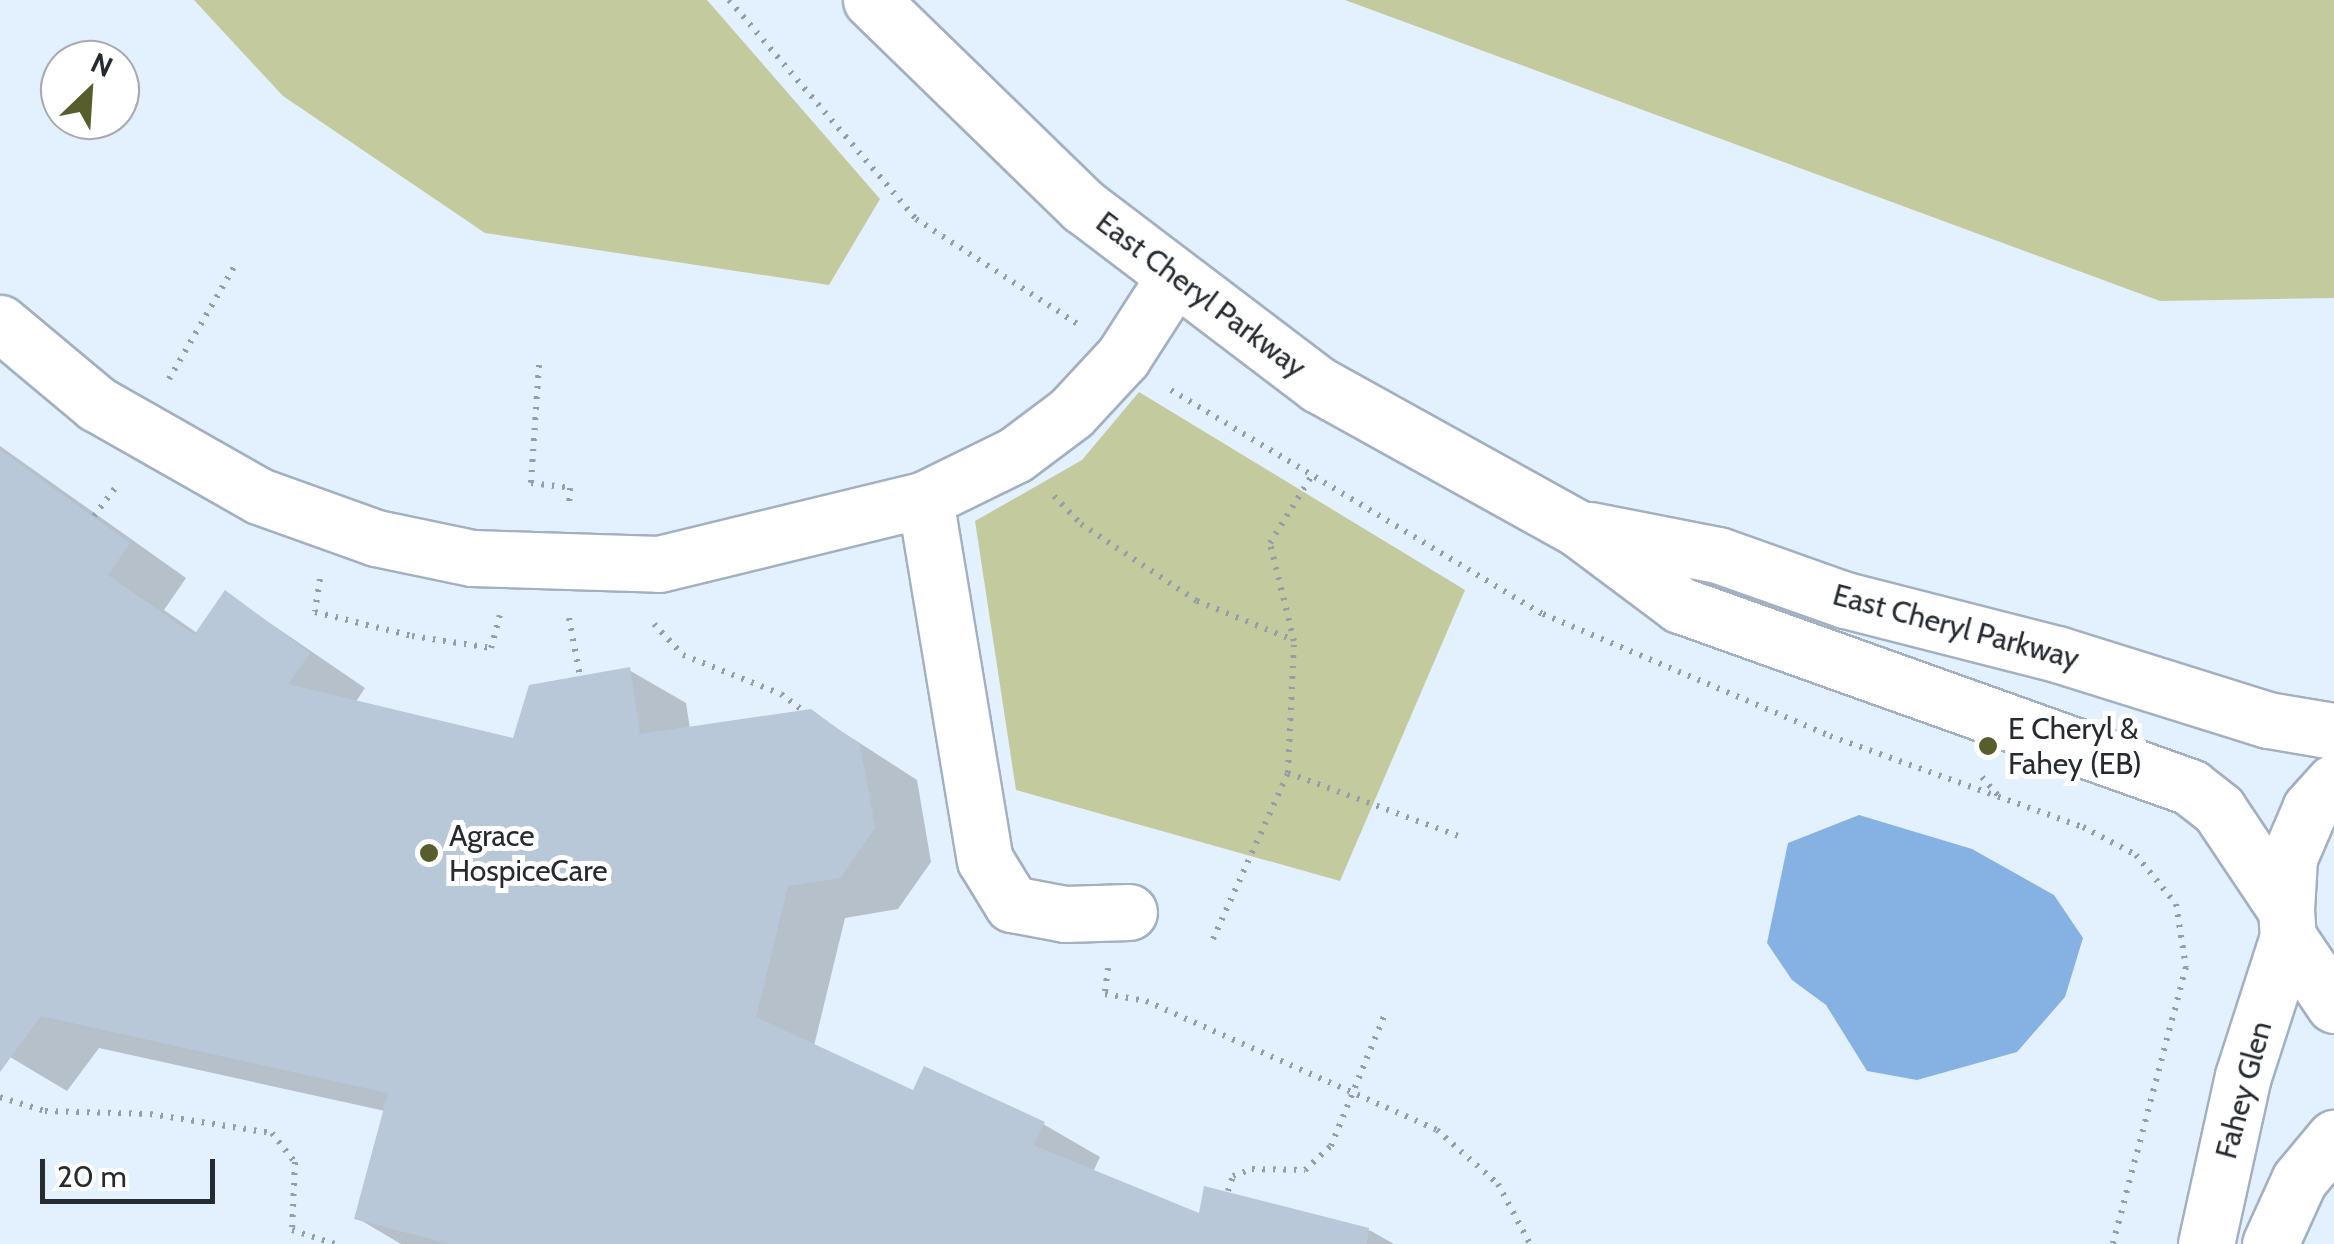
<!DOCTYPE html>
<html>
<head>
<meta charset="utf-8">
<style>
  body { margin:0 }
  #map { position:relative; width:2334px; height:1244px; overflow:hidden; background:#e3f0fe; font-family:Cabin,sans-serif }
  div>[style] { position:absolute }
  .green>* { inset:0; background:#c3ca9e }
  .water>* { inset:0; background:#86b2e3 }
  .shadow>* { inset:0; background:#0003 }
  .building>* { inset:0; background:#b9c8d9 }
  .path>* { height:6px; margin-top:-3px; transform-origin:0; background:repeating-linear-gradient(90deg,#949da8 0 2.5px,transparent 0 10.5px) }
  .roads { filter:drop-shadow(2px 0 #a2b0c1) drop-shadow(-2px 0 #a2b0c1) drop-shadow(0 2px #a2b0c1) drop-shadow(0 -2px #a2b0c1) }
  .minor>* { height:55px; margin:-27.5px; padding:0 27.5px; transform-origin:27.5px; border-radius:27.5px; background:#fff }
  .dots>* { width:28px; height:28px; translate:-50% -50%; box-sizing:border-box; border:5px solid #fff; border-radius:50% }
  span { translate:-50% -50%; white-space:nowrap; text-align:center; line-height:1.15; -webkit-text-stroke:10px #fff; paint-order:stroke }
  .street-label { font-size:30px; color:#262b32 }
  .poi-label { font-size:30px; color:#262b32 }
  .left { translate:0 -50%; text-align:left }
  .north { position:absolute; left:40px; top:40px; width:100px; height:100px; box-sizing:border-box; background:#fff; border:2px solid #a8aaad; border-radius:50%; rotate:25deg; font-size:28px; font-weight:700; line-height:40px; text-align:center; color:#262b32 }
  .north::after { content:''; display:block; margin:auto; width:35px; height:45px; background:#575e2c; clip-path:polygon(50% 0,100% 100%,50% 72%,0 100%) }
  .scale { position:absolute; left:40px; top:1159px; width:175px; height:45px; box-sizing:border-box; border:5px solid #262b32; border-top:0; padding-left:12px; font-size:30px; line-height:35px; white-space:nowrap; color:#262b32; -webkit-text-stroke:8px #fff; paint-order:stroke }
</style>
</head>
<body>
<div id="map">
  <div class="green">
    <i style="clip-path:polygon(194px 0,707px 0,880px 199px,829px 285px,485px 233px,283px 96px)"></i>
    <i style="clip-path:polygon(1345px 0,2334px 0,2334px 298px,2160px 301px)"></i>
    <i style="clip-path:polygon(1139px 392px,1465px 590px,1340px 881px,1016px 790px,975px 521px,1082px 460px)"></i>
  </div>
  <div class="water">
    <i style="clip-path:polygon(1859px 815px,1972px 849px,2054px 895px,2083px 938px,2065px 997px,2017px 1052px,1917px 1080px,1867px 1071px,1826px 1005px,1792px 980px,1767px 943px,1788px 843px)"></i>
  </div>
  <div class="shadow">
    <i style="clip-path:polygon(0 446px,186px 578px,164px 610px,197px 633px,226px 593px,365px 688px,355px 703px,514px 741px,629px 670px,686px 703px,690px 729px,810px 711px,917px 780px,931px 862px,898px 909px,845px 918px,814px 1046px,914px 1093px,1043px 1124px,1100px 1157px,1093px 1172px,1201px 1216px,1206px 1190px,1371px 1231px,1394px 1244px,401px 1244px,357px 1218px,385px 1111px,99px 1048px,67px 1091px,0 1051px)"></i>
  </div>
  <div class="building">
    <i style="clip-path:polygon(0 450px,130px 543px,108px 575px,194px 635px,225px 590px,310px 653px,288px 684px,513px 738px,529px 685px,630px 667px,640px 734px,811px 709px,860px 745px,875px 828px,840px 878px,788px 886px,756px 1017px,913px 1090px,924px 1066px,1045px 1122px,1033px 1145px,1199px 1213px,1204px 1186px,1369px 1228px,1367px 1244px,450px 1244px,354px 1219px,388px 1093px,41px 1016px,0 1072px)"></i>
  </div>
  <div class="path">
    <i style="left:729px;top:0;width:288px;rotate:49.5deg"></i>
    <i style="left:916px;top:219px;width:194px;rotate:33deg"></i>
    <i style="left:539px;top:365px;width:118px;rotate:93.9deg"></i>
    <i style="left:531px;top:483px;width:39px;rotate:7deg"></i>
    <i style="left:570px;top:488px;width:18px;rotate:93deg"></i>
    <i style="left:169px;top:379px;width:129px;rotate:-59.9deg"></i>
    <i style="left:1171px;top:390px;width:434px;rotate:31.1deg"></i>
    <i style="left:1543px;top:614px;width:312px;rotate:23deg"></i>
    <i style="left:1830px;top:736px;width:269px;rotate:19.8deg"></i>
    <i style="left:2083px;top:827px;width:60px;rotate:27.8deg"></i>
    <i style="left:2136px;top:855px;width:63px;rotate:50.8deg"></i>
    <i style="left:2176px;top:904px;width:64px;rotate:81deg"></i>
    <i style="left:2186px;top:967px;width:286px;rotate:104.8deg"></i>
    <i style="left:1054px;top:496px;width:39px;rotate:46deg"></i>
    <i style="left:1081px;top:524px;width:139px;rotate:33.6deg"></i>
    <i style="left:1197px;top:601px;width:104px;rotate:22.1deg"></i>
    <i style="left:94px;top:516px;width:40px;rotate:-53deg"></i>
    <i style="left:320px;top:579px;width:33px;rotate:99deg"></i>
    <i style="left:315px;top:612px;width:100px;rotate:13.9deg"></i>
    <i style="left:412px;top:636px;width:80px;rotate:8.6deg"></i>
    <i style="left:491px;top:648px;width:34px;rotate:-75deg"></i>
    <i style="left:569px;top:618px;width:59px;rotate:79.3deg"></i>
    <i style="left:654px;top:624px;width:42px;rotate:46.9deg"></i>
    <i style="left:683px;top:655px;width:105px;rotate:21.7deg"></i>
    <i style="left:781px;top:694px;width:26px;rotate:37deg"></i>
    <i style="left:1288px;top:773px;width:181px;rotate:20.3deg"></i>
    <i style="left:1982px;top:777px;width:28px;rotate:49deg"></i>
    <i style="left:1213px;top:939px;width:182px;rotate:-65.7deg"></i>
    <i style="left:1288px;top:773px;width:132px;rotate:-87.4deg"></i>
    <i style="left:1294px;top:641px;width:101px;rotate:-103.8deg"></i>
    <i style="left:1270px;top:543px;width:78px;rotate:-58.2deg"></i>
    <i style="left:1108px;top:968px;width:26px;rotate:97deg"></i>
    <i style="left:1105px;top:994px;width:42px;rotate:9.7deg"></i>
    <i style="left:1146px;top:1001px;width:318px;rotate:23.9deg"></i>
    <i style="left:1437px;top:1130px;width:81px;rotate:41.5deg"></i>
    <i style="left:1498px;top:1184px;width:68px;rotate:61.9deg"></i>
    <i style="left:0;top:1097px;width:47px;rotate:17.3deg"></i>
    <i style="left:45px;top:1111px;width:105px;rotate:1.6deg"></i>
    <i style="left:150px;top:1114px;width:123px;rotate:8.9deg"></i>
    <i style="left:272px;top:1133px;width:37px;rotate:52deg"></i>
    <i style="left:295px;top:1162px;width:68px;rotate:92.5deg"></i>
    <i style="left:292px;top:1230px;width:46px;rotate:17.7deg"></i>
    <i style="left:1228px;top:1191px;width:16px;rotate:-72deg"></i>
    <i style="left:1233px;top:1176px;width:20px;rotate:-20deg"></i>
    <i style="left:1252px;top:1169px;width:53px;rotate:1.1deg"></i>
    <i style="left:1305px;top:1170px;width:35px;rotate:-43deg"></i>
    <i style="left:1331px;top:1146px;width:143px;rotate:-67.8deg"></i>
  </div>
  <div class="roads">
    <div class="minor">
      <i style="left:871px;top:0;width:296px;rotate:44.2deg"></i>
      <i style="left:1083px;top:206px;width:296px;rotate:37.2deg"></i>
      <i style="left:1319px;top:385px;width:295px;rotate:29deg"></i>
      <i style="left:1577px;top:528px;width:129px;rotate:36.8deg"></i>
      <i style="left:1680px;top:605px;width:542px;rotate:19.64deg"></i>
      <i style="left:2190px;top:787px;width:37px;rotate:38deg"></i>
      <i style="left:2219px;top:810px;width:120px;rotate:56.2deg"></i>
      <i style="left:0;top:323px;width:126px;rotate:39.9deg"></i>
      <i style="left:97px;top:404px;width:186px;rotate:29.6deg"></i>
      <i style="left:259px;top:496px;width:124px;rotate:19.7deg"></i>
      <i style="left:376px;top:538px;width:98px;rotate:11.8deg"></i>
      <i style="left:472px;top:558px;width:187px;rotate:1.8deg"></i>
      <i style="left:659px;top:564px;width:274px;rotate:-13.7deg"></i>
      <i style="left:925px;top:499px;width:100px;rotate:-26.1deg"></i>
      <i style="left:1015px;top:455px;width:70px;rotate:-36.9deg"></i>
      <i style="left:1071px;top:413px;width:76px;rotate:-47.1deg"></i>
      <i style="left:1123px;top:357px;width:93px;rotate:-57.3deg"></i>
      <i style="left:925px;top:499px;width:366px;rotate:80.6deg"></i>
      <i style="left:985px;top:860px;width:52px;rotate:58.5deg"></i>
      <i style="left:1012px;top:904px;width:54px;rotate:10.7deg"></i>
      <i style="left:1065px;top:914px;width:64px;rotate:-1.8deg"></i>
      <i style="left:1590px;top:530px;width:130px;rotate:11.1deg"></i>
      <i style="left:1718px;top:555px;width:135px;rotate:19.5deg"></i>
      <i style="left:1845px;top:600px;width:219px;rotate:14.3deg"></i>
      <i style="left:2057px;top:654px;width:221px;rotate:17.4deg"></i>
      <i style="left:2268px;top:720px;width:67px;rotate:9.5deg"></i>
      <i style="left:2334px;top:782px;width:36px;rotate:132deg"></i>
      <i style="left:2310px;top:809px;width:53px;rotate:113.2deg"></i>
      <i style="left:2289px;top:858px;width:52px;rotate:93.3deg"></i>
      <i style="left:2286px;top:910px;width:27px;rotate:86deg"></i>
      <i style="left:2288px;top:937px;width:82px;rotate:55.9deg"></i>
      <i style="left:2206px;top:1244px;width:172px;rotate:-77.6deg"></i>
      <i style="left:2243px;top:1076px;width:146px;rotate:-72.1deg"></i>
      <i style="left:2270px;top:1244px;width:70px;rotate:-65.6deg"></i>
      <i style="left:2299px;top:1180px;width:55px;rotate:-50.2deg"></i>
    </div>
  </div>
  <div class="dots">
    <i style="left:1988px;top:746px;background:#575e2c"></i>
    <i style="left:429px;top:853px;background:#575e2c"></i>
  </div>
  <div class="street-label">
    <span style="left:1201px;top:295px;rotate:37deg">East Cheryl Parkway</span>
    <span style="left:1956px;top:627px;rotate:15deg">East Cheryl Parkway</span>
    <span style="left:2244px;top:1090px;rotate:-75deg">Fahey Glen</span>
  </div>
  <div class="poi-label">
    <span class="left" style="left:2008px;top:746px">E Cheryl &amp;<br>Fahey (EB)</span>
    <span class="left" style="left:449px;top:853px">Agrace<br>HospiceCare</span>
  </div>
  <div class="north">N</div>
  <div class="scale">20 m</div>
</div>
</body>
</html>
